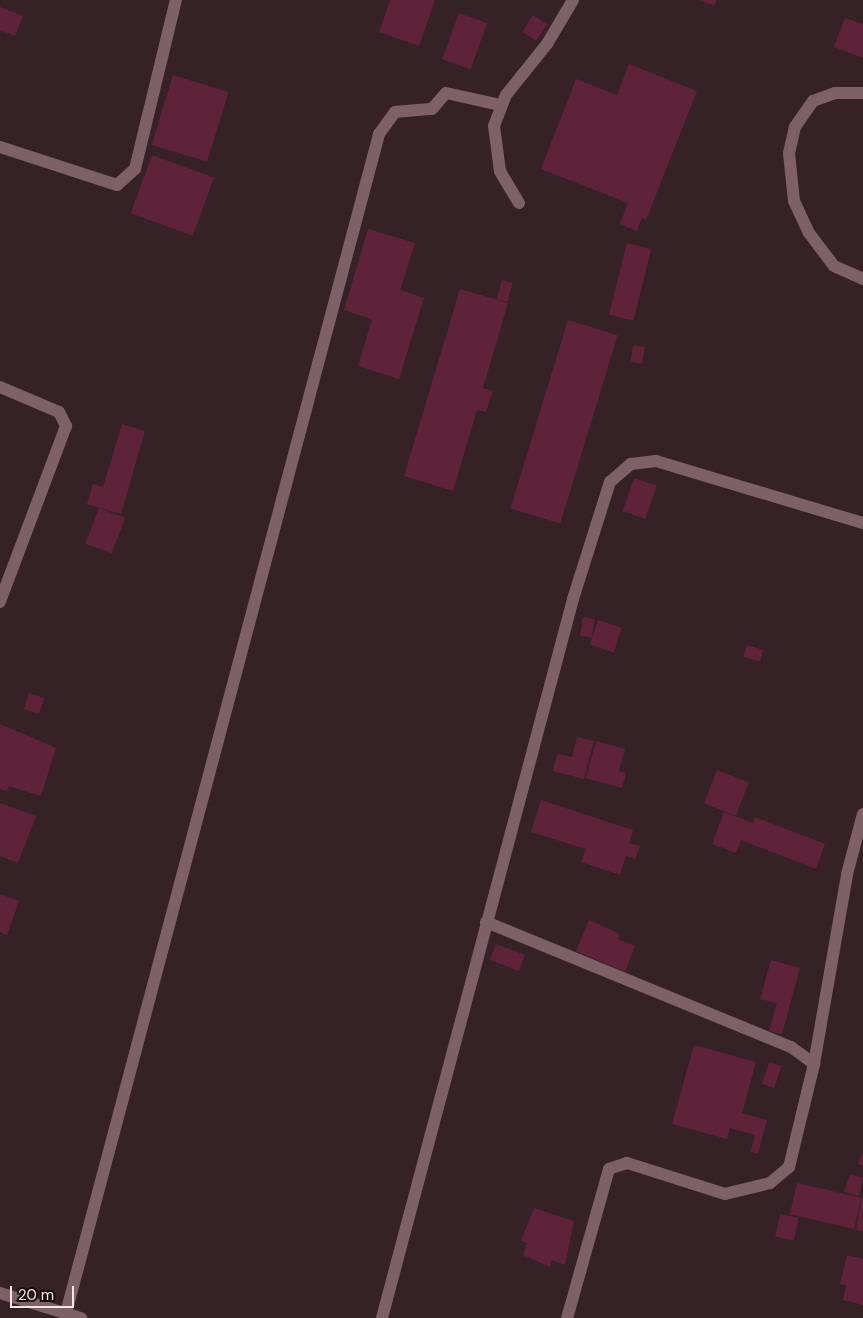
<!DOCTYPE html>
<html>
<head>
<meta charset="utf-8">
<style>
  body { margin:0 }
  #map { position:relative; width:863px; height:1318px; overflow:hidden; background:#362127; font-family:"DM Sans",sans-serif }
  div>[style] { position:absolute }
  .building>* { inset:0; background:#5e2339; transform-origin:0 0 }
  .minor>* { height:12px; margin:-6px; padding:0 6px; transform-origin:6px; border-radius:6px; background:#7e6069 }
  span { translate:-50% -50%; white-space:nowrap; text-align:center; line-height:1.15; -webkit-text-stroke:5px #170e10; paint-order:stroke }
  .scale { position:absolute; left:10px; top:1286px; width:64px; height:22px; box-sizing:border-box; border:2px solid #f4e5e9; border-top:0; padding-left:6px; font-size:15px; line-height:18px; white-space:nowrap; color:#f4e5e9; -webkit-text-stroke:4px #170e10; paint-order:stroke }
</style>
</head>
<body>
<div id="map">
  <div class="building">
    <i style="clip-path:polygon(390px 0,435px 0,419px 46px,379px 32px)"></i>
    <i style="clip-path:polygon(699px 0,717px 0,714px 6px)"></i>
    <i style="clip-path:polygon(0 7px,23px 16px,15px 36px,0 30px)"></i>
    <i style="left:459px;top:13px;width:30px;height:49px;rotate:20deg"></i>
    <i style="left:533px;top:15px;width:17px;height:20px;rotate:33deg"></i>
    <i style="clip-path:polygon(845px 18px,863px 24px,863px 58px,834px 47px)"></i>
    <i style="clip-path:polygon(629px 64px,697px 91px,646px 220px,642px 218px,637px 231px,620px 224px,628px 203px,541px 169px,576px 79px,617px 95px)"></i>
    <i style="left:173px;top:75px;width:58px;height:73px;rotate:17deg"></i>
    <i style="left:152px;top:155px;width:66px;height:62px;rotate:20deg"></i>
    <i style="clip-path:polygon(368px 229px,415px 243px,400px 290px,424px 298px,399px 379px,358px 366px,372px 319px,344px 310px)"></i>
    <i style="left:627px;top:243px;width:25px;height:74px;rotate:14deg"></i>
    <i style="left:502px;top:280px;width:11px;height:20px;rotate:15deg"></i>
    <i style="clip-path:polygon(460px 289px,508px 303px,483px 388px,493px 391px,486px 412px,477px 410px,453px 491px,404px 476px)"></i>
    <i style="left:568px;top:320px;width:52px;height:197px;rotate:17deg"></i>
    <i style="left:633px;top:345px;width:12px;height:17px;rotate:9deg"></i>
    <i style="clip-path:polygon(122px 424px,145px 431px,121px 514px,87px 504px,93px 484px,103px 487px)"></i>
    <i style="left:634px;top:478px;width:24px;height:35px;rotate:19deg"></i>
    <i style="left:99px;top:508px;width:28px;height:38px;rotate:21deg"></i>
    <i style="left:583px;top:617px;width:12px;height:19px;rotate:9deg"></i>
    <i style="left:598px;top:620px;width:25px;height:26px;rotate:18deg"></i>
    <i style="left:747px;top:645px;width:17px;height:12px;rotate:17deg"></i>
    <i style="left:29px;top:693px;width:16px;height:17px;rotate:18deg"></i>
    <i style="clip-path:polygon(0 724px,56px 748px,41px 796px,9px 786px,7px 791px,0 789px)"></i>
    <i style="clip-path:polygon(577px 737px,594px 741px,584px 779px,553px 771px,557px 754px,572px 757px)"></i>
    <i style="clip-path:polygon(596px 741px,625px 749px,619px 771px,626px 773px,622px 788px,586px 778px)"></i>
    <i style="left:717px;top:770px;width:34px;height:36px;rotate:21deg"></i>
    <i style="clip-path:polygon(541px 800px,633px 830px,629px 843px,640px 846px,635px 859px,626px 856px,620px 875px,581px 862px,586px 849px,531px 832px)"></i>
    <i style="clip-path:polygon(0 803px,36px 816px,18px 863px,0 856px)"></i>
    <i style="clip-path:polygon(724px 812px,753px 823px,755px 817px,825px 844px,816px 869px,741px 840px,736px 853px,712px 844px)"></i>
    <i style="clip-path:polygon(0 894px,19px 901px,7px 935px,0 932px)"></i>
    <i style="clip-path:polygon(589px 920px,620px 934px,618px 939px,635px 946px,625px 972px,576px 951px)"></i>
    <i style="left:496px;top:944px;width:31px;height:17px;rotate:21deg"></i>
    <i style="clip-path:polygon(771px 960px,800px 968px,782px 1034px,769px 1031px,777px 1003px,760px 999px)"></i>
    <i style="clip-path:polygon(694px 1045px,756px 1062px,742px 1113px,767px 1120px,758px 1154px,750px 1152px,755px 1135px,730px 1128px,727px 1139px,672px 1124px)"></i>
    <i style="left:769px;top:1062px;width:13px;height:23px;rotate:18deg"></i>
    <i style="clip-path:polygon(863px 1152px,863px 1166px,858px 1164px)"></i>
    <i style="clip-path:polygon(850px 1174px,863px 1178px,859px 1196px,844px 1192px)"></i>
    <i style="left:797px;top:1183px;width:66px;height:32px;rotate:13deg"></i>
    <i style="clip-path:polygon(862px 1197px,863px 1198px,863px 1231px,856px 1230px)"></i>
    <i style="clip-path:polygon(534px 1208px,574px 1221px,565px 1265px,552px 1260px,550px 1267px,523px 1255px,527px 1243px,521px 1241px)"></i>
    <i style="left:780px;top:1214px;width:19px;height:23px;rotate:12deg"></i>
    <i style="clip-path:polygon(847px 1255px,863px 1259px,863px 1305px,843px 1300px,846px 1285px,840px 1284px)"></i>
  </div>
  <div class="minor">
    <i style="left:863px;top:93px;width:28px;rotate:180deg"></i>
    <i style="left:835px;top:93px;width:23px;rotate:160deg"></i>
    <i style="left:813px;top:101px;width:32px;rotate:125deg"></i>
    <i style="left:795px;top:127px;width:27px;rotate:103deg"></i>
    <i style="left:789px;top:153px;width:48px;rotate:84.1deg"></i>
    <i style="left:794px;top:201px;width:35px;rotate:65deg"></i>
    <i style="left:809px;top:233px;width:41px;rotate:52.9deg"></i>
    <i style="left:834px;top:266px;width:32px;rotate:24deg"></i>
    <i style="left:0;top:147px;width:123px;rotate:18deg"></i>
    <i style="left:117px;top:185px;width:24px;rotate:-42deg"></i>
    <i style="left:135px;top:169px;width:174px;rotate:-76.4deg"></i>
    <i style="left:519px;top:203px;width:37px;rotate:-121deg"></i>
    <i style="left:500px;top:171px;width:45px;rotate:-97.6deg"></i>
    <i style="left:494px;top:126px;width:33px;rotate:-69deg"></i>
    <i style="left:506px;top:95px;width:65px;rotate:-51.2deg"></i>
    <i style="left:547px;top:44px;width:51px;rotate:-59.4deg"></i>
    <i style="left:0;top:387px;width:64px;rotate:23deg"></i>
    <i style="left:59px;top:412px;width:16px;rotate:63deg"></i>
    <i style="left:66px;top:426px;width:188px;rotate:110.6deg"></i>
    <i style="left:486px;top:922px;width:330px;rotate:22.3deg"></i>
    <i style="left:791px;top:1047px;width:29px;rotate:36deg"></i>
    <i style="left:814px;top:1064px;width:106px;rotate:103.6deg"></i>
    <i style="left:789px;top:1167px;width:25px;rotate:140deg"></i>
    <i style="left:770px;top:1183px;width:46px;rotate:166.3deg"></i>
    <i style="left:725px;top:1194px;width:103px;rotate:-162.4deg"></i>
    <i style="left:627px;top:1163px;width:19px;rotate:162deg"></i>
    <i style="left:609px;top:1169px;width:155px;rotate:105.7deg"></i>
    <i style="left:814px;top:1064px;width:193px;rotate:-80.1deg"></i>
    <i style="left:847px;top:874px;width:62px;rotate:-75.1deg"></i>
    <i style="left:0;top:1293px;width:85px;rotate:17.2deg"></i>
    <i style="left:66px;top:1313px;width:1220px;rotate:-75.13deg"></i>
    <i style="left:379px;top:134px;width:27px;rotate:-54deg"></i>
    <i style="left:395px;top:112px;width:37px;rotate:-5deg"></i>
    <i style="left:432px;top:109px;width:21px;rotate:-49deg"></i>
    <i style="left:446px;top:93px;width:55px;rotate:12.5deg"></i>
    <i style="left:382px;top:1318px;width:744px;rotate:-75.12deg"></i>
    <i style="left:573px;top:599px;width:123px;rotate:-72.5deg"></i>
    <i style="left:610px;top:482px;width:28px;rotate:-41deg"></i>
    <i style="left:631px;top:464px;width:25px;rotate:-7deg"></i>
    <i style="left:656px;top:461px;width:216px;rotate:16.7deg"></i>
  </div>
  <div class="scale">20 m</div>
</div>
</body>
</html>
